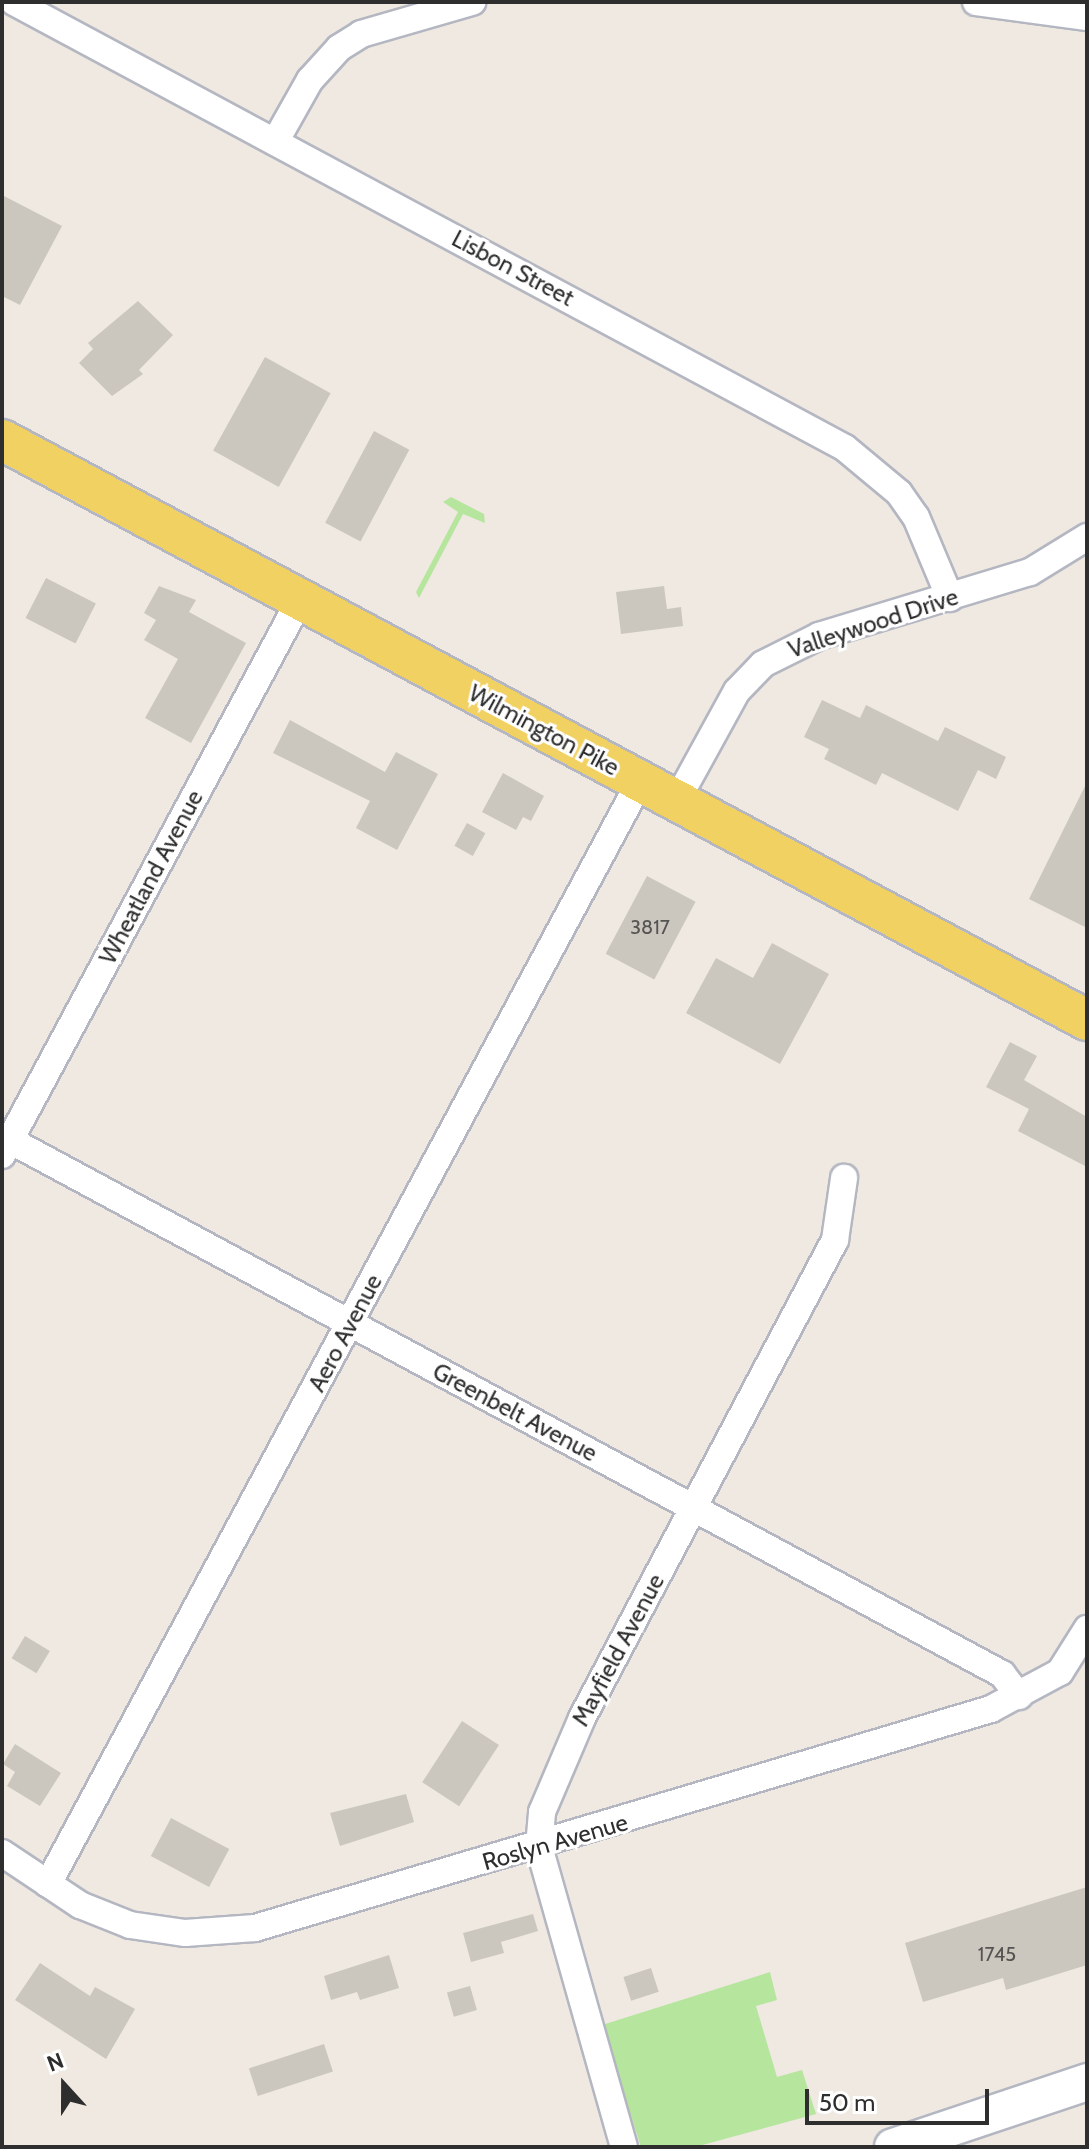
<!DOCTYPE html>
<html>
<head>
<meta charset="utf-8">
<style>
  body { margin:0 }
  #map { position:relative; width:1089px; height:2149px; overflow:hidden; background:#efe9e1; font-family:Cabin,sans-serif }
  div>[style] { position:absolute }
  .green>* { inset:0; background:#b6e59e }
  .building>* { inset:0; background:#cbc7bf; transform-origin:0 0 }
  .roads { filter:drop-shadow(2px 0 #b4b7c1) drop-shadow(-2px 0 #b4b7c1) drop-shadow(0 2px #b4b7c1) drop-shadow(0 -2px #b4b7c1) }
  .minor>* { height:26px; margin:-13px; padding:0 13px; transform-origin:13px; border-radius:13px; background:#fff }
  .secondary>* { height:36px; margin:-18px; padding:0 18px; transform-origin:18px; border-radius:18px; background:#fff }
  .primary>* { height:40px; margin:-20px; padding:0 20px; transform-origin:20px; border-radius:20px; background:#f2d163 }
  span { translate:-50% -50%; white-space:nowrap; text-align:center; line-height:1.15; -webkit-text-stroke:6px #fff; paint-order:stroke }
  .number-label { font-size:20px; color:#555452 }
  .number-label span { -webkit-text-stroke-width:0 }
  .street-label { font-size:24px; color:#2e2e2e }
  .frame { position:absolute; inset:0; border:4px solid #2e2e2e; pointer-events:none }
  .north { position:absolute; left:24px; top:2045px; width:80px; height:80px; -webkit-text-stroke:6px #fff; paint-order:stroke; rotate:339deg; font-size:22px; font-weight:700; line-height:32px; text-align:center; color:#2e2e2e }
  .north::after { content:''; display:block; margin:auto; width:28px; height:36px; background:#2e2e2e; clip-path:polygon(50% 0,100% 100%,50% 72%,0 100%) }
  .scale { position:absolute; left:805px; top:2089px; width:184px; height:36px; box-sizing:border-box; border:4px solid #2e2e2e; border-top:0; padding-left:10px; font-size:24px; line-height:28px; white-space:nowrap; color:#2e2e2e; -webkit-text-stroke:6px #fff; paint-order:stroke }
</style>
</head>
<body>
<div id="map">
  <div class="green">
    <i style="clip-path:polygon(451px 497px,484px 514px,485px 523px,463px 514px,419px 598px,416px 592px,458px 512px,443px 502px)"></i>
    <i style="clip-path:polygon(770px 1972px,777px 2000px,756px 2006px,777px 2077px,802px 2070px,816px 2114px,695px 2147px,641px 2147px,602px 2025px)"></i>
  </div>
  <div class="building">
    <i style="clip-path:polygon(2px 195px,62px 226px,20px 305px,2px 296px)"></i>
    <i style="clip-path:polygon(138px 301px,173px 335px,139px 370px,143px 374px,112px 396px,79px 363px,93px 349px,88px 343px)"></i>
    <i style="left:265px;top:357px;width:75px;height:107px;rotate:29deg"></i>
    <i style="left:374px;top:431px;width:40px;height:104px;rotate:28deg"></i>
    <i style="left:46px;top:578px;width:56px;height:45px;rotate:27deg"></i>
    <i style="clip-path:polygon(159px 586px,196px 600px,189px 612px,246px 643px,191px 743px,145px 718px,178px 659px,144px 640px,156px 620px,144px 613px)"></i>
    <i style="clip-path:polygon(664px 586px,667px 609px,681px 607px,683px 626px,621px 634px,616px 592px)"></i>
    <i style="clip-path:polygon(822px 700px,860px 718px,866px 705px,938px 741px,945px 727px,1006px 757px,996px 779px,978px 770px,958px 811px,882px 773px,876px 785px,824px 759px,829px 749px,804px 737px)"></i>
    <i style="clip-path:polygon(290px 720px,385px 772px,396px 752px,438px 774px,397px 850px,356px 828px,370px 801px,273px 753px)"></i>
    <i style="clip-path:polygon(503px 773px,544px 796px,531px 821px,523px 817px,516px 830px,482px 812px)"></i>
    <i style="clip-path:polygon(1087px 782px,1087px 928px,1029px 899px)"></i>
    <i style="left:467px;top:823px;width:21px;height:26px;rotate:29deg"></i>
    <i style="left:647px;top:876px;width:55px;height:88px;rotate:28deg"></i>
    <i style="clip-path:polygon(772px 943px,829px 974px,780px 1064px,686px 1013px,716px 958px,753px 978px)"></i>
    <i style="clip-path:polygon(1010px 1042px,1037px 1056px,1024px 1080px,1087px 1117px,1087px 1167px,1018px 1131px,1029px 1109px,986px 1087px)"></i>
    <i style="left:25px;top:1636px;width:29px;height:26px;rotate:31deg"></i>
    <i style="left:462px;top:1721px;width:44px;height:73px;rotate:33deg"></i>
    <i style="clip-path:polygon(15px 1744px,61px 1773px,40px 1806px,7px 1786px,15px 1772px,3px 1764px)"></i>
    <i style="clip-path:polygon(406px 1794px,414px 1822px,340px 1846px,330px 1813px)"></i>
    <i style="left:171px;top:1818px;width:66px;height:43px;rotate:28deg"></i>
    <i style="clip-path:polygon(1087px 1887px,1087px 1965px,1006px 1990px,1003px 1978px,923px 2002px,905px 1943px)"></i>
    <i style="clip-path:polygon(533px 1914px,538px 1931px,501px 1942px,504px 1953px,471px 1962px,463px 1933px)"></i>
    <i style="clip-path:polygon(389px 1955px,399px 1988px,360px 2000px,357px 1992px,331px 2000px,324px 1976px)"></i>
    <i style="clip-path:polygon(40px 1963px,90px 1996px,95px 1987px,135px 2009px,106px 2059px,15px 2000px)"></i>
    <i style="left:651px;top:1968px;width:25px;height:29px;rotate:72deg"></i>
    <i style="left:470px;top:1986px;width:25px;height:24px;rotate:74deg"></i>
    <i style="left:324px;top:2044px;width:29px;height:79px;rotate:72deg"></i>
  </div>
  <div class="roads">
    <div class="minor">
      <i style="left:14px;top:2px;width:943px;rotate:28.22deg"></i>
      <i style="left:845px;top:448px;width:70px;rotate:39.8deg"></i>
      <i style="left:899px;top:493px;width:29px;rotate:55deg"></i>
      <i style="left:916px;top:517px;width:88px;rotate:67.2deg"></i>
      <i style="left:976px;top:2px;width:112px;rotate:7.7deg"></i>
      <i style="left:275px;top:142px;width:71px;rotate:-60.6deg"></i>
      <i style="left:310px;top:80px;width:43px;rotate:-47.8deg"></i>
      <i style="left:339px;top:48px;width:26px;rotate:-32deg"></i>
      <i style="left:361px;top:34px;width:116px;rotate:-16.1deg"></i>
      <i style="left:677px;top:800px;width:124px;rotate:-61.2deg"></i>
      <i style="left:737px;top:691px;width:37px;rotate:-46deg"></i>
      <i style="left:763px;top:664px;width:63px;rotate:-26.6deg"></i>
      <i style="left:819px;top:636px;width:220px;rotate:-16.9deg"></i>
      <i style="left:1030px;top:572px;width:67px;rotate:-31.6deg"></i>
      <i style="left:2px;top:1136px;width:1136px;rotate:28.28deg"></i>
      <i style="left:1002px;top:1674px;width:28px;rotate:52deg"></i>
      <i style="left:2px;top:1155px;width:630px;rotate:-61.77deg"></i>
      <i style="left:2px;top:1853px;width:94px;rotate:33.7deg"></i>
      <i style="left:80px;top:1905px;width:54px;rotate:21.8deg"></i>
      <i style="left:130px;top:1925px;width:56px;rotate:8.3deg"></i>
      <i style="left:185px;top:1933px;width:70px;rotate:-4.1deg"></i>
      <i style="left:255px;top:1928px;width:768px;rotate:-16.57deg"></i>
      <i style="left:991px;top:1709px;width:78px;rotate:-28.2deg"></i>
      <i style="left:1060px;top:1672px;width:51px;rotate:-57.9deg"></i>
      <i style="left:48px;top:1884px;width:1253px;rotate:-61.76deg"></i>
      <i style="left:624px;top:2147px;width:312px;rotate:-105.8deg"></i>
      <i style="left:539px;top:1847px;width:35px;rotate:-85deg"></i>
      <i style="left:542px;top:1812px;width:102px;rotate:-66.9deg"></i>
      <i style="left:582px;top:1718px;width:541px;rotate:-62.11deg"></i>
      <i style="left:835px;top:1240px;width:63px;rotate:-81.7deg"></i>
    </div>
    <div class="secondary">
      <i style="left:893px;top:2147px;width:205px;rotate:-18.5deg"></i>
    </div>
    <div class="primary">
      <i style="left:2px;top:440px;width:1230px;rotate:28.13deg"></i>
    </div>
  </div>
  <div class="number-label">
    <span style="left:650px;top:927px">3817</span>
    <span style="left:997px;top:1954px">1745</span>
  </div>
  <div class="street-label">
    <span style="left:513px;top:268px;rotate:28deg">Lisbon Street</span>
    <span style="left:873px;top:623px;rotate:-18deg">Valleywood Drive</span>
    <span style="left:544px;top:730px;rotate:28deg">Wilmington Pike</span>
    <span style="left:151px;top:877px;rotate:-62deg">Wheatland Avenue</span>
    <span style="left:345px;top:1333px;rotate:-62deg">Aero Avenue</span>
    <span style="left:515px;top:1412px;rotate:28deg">Greenbelt Avenue</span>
    <span style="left:618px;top:1650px;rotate:-62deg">Mayfield Avenue</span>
    <span style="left:555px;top:1842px;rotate:-16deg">Roslyn Avenue</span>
  </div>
  <div class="frame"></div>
  <div class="north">N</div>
  <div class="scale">50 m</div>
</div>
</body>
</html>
